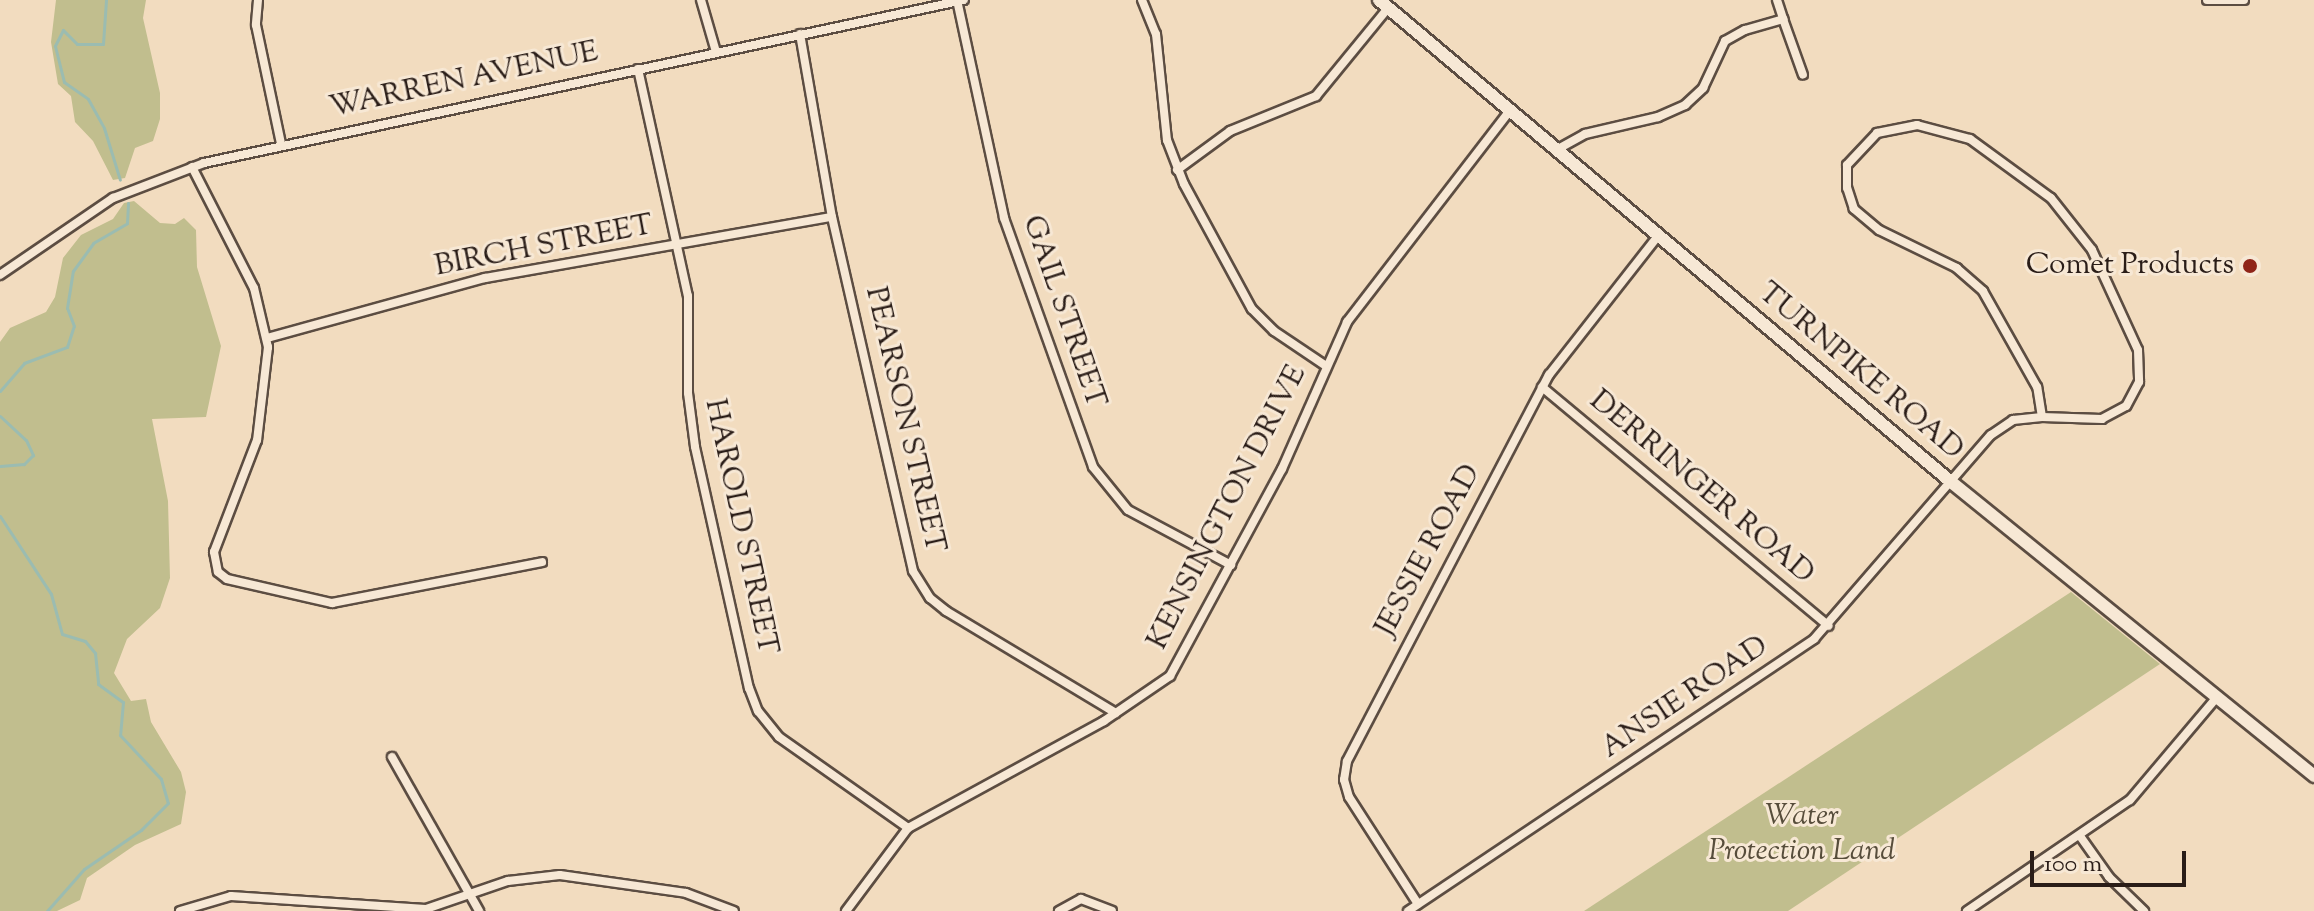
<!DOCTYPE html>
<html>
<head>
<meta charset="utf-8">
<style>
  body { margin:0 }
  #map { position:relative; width:2314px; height:911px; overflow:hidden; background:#f2dcbf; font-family:"Sorts Mill Goudy",serif }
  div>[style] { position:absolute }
  .green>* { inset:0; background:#c1be8e }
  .stream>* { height:3px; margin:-1.5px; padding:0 1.5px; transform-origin:1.5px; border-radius:1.5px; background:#9bbcb1 }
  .roads { filter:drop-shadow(2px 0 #5c4d42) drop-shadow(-2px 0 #5c4d42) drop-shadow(0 2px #5c4d42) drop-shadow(0 -2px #5c4d42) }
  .street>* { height:8px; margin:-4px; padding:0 4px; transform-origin:4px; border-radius:4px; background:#f7e8d5 }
  .secondary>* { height:12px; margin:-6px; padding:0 6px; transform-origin:6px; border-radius:6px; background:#f7e8d5 }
  .dots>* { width:22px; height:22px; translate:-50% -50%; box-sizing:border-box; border:4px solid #f7e8d5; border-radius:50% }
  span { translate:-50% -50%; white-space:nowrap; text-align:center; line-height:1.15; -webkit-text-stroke:6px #f7e8d5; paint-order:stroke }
  .street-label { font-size:30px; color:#2a1d18 }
  .poi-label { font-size:30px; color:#2a1d18 }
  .right { translate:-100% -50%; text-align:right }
  .park-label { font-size:30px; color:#574d3b; font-style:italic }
  .scale { position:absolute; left:2030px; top:851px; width:156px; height:36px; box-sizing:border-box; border:4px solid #2a1d18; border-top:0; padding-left:10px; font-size:24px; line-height:28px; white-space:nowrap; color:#2a1d18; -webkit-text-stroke:6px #f7e8d5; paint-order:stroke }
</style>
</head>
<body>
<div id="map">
  <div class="green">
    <i style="clip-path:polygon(56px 0,146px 0,143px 18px,160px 93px,160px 119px,153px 141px,135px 148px,125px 178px,113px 180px,93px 141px,75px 122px,71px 96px,58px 84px,51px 42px)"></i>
    <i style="clip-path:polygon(134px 201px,160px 223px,175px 224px,184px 218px,196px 230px,197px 267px,221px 346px,206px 417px,152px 419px,168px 501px,170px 578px,160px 608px,127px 639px,114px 673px,131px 701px,146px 699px,151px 722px,181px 772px,186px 792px,181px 824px,135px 845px,87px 878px,80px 900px,57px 911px,0 911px,0 342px,10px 328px,46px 312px,55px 297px,63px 258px,81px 235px,113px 219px,124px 203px)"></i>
    <i style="clip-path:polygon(2071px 592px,2160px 664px,1788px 911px,1584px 911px)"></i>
  </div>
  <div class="stream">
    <i style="left:106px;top:0;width:44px;rotate:93.9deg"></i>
    <i style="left:103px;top:44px;width:26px;rotate:180deg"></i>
    <i style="left:77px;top:44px;width:20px;rotate:-135deg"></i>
    <i style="left:63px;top:30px;width:18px;rotate:117deg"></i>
    <i style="left:55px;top:46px;width:37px;rotate:76deg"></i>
    <i style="left:64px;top:82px;width:29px;rotate:35deg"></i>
    <i style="left:88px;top:99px;width:33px;rotate:61deg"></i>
    <i style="left:104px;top:128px;width:54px;rotate:72.9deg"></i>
    <i style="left:0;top:391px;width:37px;rotate:-49deg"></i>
    <i style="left:24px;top:363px;width:46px;rotate:-20.4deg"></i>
    <i style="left:67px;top:347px;width:22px;rotate:-72deg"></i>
    <i style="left:74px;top:326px;width:19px;rotate:-111deg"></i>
    <i style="left:67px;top:308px;width:37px;rotate:-81deg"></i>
    <i style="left:73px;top:271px;width:34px;rotate:-54deg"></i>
    <i style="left:93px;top:243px;width:39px;rotate:-30deg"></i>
    <i style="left:127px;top:223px;width:20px;rotate:-87deg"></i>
    <i style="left:0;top:416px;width:35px;rotate:43deg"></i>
    <i style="left:26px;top:440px;width:17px;rotate:65deg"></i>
    <i style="left:33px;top:455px;width:13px;rotate:135deg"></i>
    <i style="left:24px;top:464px;width:24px;rotate:175deg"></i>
    <i style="left:0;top:516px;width:93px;rotate:56.8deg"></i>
    <i style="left:51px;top:594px;width:41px;rotate:74.6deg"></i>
    <i style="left:62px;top:634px;width:24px;rotate:17deg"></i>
    <i style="left:85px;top:641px;width:16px;rotate:50deg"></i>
    <i style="left:95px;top:653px;width:31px;rotate:84deg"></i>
    <i style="left:98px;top:684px;width:31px;rotate:36deg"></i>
    <i style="left:123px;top:702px;width:33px;rotate:95deg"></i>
    <i style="left:120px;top:735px;width:60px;rotate:47deg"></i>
    <i style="left:161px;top:779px;width:25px;rotate:74deg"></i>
    <i style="left:168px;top:803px;width:38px;rotate:135deg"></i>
    <i style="left:141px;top:830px;width:69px;rotate:145.6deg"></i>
    <i style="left:84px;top:869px;width:56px;rotate:131.4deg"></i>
  </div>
  <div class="roads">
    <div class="street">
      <i style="left:258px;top:0;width:25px;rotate:95deg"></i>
      <i style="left:256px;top:25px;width:122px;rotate:78.1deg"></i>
      <i style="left:701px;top:0;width:54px;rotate:73.9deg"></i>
      <i style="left:957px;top:0;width:223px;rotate:77.8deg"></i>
      <i style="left:1004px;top:218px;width:264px;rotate:70.3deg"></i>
      <i style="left:1093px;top:467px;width:55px;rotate:50.9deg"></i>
      <i style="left:1128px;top:510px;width:117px;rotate:28.1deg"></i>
      <i style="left:1142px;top:0;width:37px;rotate:68deg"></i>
      <i style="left:1156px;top:34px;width:107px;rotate:84.1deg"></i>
      <i style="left:1167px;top:140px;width:47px;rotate:68.9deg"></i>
      <i style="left:1184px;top:184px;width:142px;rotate:61.5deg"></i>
      <i style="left:1252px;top:309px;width:31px;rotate:45deg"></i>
      <i style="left:1274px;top:331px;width:63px;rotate:33.9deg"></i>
      <i style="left:1777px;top:0;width:20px;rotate:72deg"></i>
      <i style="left:2207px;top:0;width:37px"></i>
      <i style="left:800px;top:34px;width:186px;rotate:80.1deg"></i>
      <i style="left:832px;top:217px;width:363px;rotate:77.1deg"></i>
      <i style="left:913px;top:571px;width:32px;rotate:58deg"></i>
      <i style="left:930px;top:598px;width:21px;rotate:39deg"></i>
      <i style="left:946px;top:611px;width:198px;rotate:31deg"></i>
      <i style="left:638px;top:69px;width:232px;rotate:77.6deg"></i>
      <i style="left:688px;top:296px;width:97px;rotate:90deg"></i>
      <i style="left:688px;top:393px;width:54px;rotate:82.6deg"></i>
      <i style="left:695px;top:447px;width:247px;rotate:77.4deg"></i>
      <i style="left:749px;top:688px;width:25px;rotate:69deg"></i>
      <i style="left:758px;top:711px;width:33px;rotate:51deg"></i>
      <i style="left:779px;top:737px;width:158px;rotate:35.2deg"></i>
      <i style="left:1558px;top:149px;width:31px;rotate:-29deg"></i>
      <i style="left:1585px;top:134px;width:75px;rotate:-13.1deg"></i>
      <i style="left:1658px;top:117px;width:30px;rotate:-24deg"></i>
      <i style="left:1685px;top:105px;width:25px;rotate:-43deg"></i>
      <i style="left:1703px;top:88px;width:52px;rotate:-64.9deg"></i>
      <i style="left:1725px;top:41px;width:23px;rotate:-29deg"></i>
      <i style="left:1745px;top:30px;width:40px;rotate:-16deg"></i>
      <i style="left:1783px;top:19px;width:59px;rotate:70.3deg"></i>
      <i style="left:192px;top:167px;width:136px;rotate:62.9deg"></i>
      <i style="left:254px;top:288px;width:61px;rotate:76.7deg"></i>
      <i style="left:268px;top:347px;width:94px;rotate:96.7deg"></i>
      <i style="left:257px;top:440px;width:120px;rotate:111deg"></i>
      <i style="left:214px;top:552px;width:20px;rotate:79deg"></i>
      <i style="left:218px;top:572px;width:11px;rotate:38deg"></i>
      <i style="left:227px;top:579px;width:108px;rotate:12.9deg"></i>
      <i style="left:332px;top:603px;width:214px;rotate:-11deg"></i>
      <i style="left:1177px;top:170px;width:66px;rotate:-36.3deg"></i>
      <i style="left:1230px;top:131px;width:93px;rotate:-22.1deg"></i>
      <i style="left:1316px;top:96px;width:114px;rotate:-50.7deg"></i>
      <i style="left:0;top:275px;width:137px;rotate:-34.3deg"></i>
      <i style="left:113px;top:198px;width:97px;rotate:-21deg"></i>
      <i style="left:204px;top:163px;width:777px;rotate:-12.11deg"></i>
      <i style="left:267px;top:338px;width:226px;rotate:-15.4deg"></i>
      <i style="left:485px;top:278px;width:352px;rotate:-10deg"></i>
      <i style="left:1542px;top:387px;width:373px;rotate:39.8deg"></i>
      <i style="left:392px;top:757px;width:177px;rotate:60.5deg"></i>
      <i style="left:2080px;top:836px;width:50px;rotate:54.7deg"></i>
      <i style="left:2109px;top:877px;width:49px;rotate:44.2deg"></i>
      <i style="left:1418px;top:904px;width:127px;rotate:-122.8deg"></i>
      <i style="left:1349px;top:797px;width:18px;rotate:-106deg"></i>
      <i style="left:1344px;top:780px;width:19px;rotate:-81deg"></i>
      <i style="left:1347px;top:761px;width:436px;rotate:-62.4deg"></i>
      <i style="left:1549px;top:375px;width:177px;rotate:-51.9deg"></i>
      <i style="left:180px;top:911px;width:53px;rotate:-16.4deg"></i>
      <i style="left:231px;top:896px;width:195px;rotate:3.8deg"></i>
      <i style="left:426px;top:909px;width:87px;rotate:-18.9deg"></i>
      <i style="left:508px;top:881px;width:52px;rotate:-6.6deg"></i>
      <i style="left:560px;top:875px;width:127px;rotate:8.1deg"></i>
      <i style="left:686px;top:893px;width:51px;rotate:20.6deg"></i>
      <i style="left:846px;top:911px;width:104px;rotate:-53.2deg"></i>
      <i style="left:908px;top:828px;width:223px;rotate:-28.6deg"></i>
      <i style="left:1104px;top:721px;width:80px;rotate:-34.3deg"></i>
      <i style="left:1170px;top:676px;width:235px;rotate:-61.6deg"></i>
      <i style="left:1282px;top:469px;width:161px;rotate:-66.1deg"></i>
      <i style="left:1347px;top:322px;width:269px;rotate:-52.4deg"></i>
      <i style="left:1059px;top:911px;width:25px;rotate:-29deg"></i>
      <i style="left:1081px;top:899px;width:33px;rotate:21deg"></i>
      <i style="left:1408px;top:911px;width:489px;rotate:-33.8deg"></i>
      <i style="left:1814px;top:639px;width:270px;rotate:-49.1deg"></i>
      <i style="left:1991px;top:435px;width:27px;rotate:-34deg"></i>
      <i style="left:2013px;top:420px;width:29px;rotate:-6deg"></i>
      <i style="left:2042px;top:417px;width:30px;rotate:-99deg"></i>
      <i style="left:2037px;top:387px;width:110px;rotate:-119.4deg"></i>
      <i style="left:1983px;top:291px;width:35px;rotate:-139deg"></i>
      <i style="left:1957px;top:268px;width:87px;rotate:-154deg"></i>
      <i style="left:1879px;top:230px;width:33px;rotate:-140deg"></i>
      <i style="left:1854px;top:209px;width:22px;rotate:-108deg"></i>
      <i style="left:1847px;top:188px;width:23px;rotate:-90deg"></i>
      <i style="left:1847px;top:165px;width:44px;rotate:-46.8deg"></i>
      <i style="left:1877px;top:133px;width:41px;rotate:-11.3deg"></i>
      <i style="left:1917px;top:125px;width:55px;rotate:14.8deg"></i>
      <i style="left:1970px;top:139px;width:100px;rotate:36.1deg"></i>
      <i style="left:2051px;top:198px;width:66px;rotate:51.7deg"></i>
      <i style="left:2092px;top:250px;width:110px;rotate:65.3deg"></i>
      <i style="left:2138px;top:350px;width:32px;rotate:88deg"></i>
      <i style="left:2139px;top:382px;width:27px;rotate:118deg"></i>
      <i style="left:2126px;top:406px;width:27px;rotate:152deg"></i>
      <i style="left:2102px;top:419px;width:60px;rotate:-178.1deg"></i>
      <i style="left:1967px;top:911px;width:197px;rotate:-34.3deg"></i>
      <i style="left:2130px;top:800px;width:135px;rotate:-49.8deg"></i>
    </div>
    <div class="secondary">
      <i style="left:1379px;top:0;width:747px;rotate:40.11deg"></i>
      <i style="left:1950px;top:481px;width:469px;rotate:39deg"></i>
    </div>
  </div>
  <div class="dots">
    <i style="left:2250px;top:266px;background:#8f2418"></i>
  </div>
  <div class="street-label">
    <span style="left:464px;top:81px;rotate:-12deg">WARREN AVENUE</span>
    <span style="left:544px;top:247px;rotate:-11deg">BIRCH STREET</span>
    <span style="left:1063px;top:312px;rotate:71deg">GAIL STREET</span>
    <span style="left:1860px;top:372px;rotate:40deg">TURNPIKE ROAD</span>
    <span style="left:904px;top:420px;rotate:77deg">PEARSON STREET</span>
    <span style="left:1701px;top:488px;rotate:40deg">DERRINGER ROAD</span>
    <span style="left:1228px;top:508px;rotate:-63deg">KENSINGTON DRIVE</span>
    <span style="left:740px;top:527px;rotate:78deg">HAROLD STREET</span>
    <span style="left:1429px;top:551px;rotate:-62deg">JESSIE ROAD</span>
    <span style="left:1685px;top:698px;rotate:-34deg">ANSIE ROAD</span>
  </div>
  <div class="poi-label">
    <span class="right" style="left:2234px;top:266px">Comet Products</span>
  </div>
  <div class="park-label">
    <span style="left:1802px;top:834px">Water<br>Protection Land</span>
  </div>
  <div class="scale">100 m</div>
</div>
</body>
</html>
